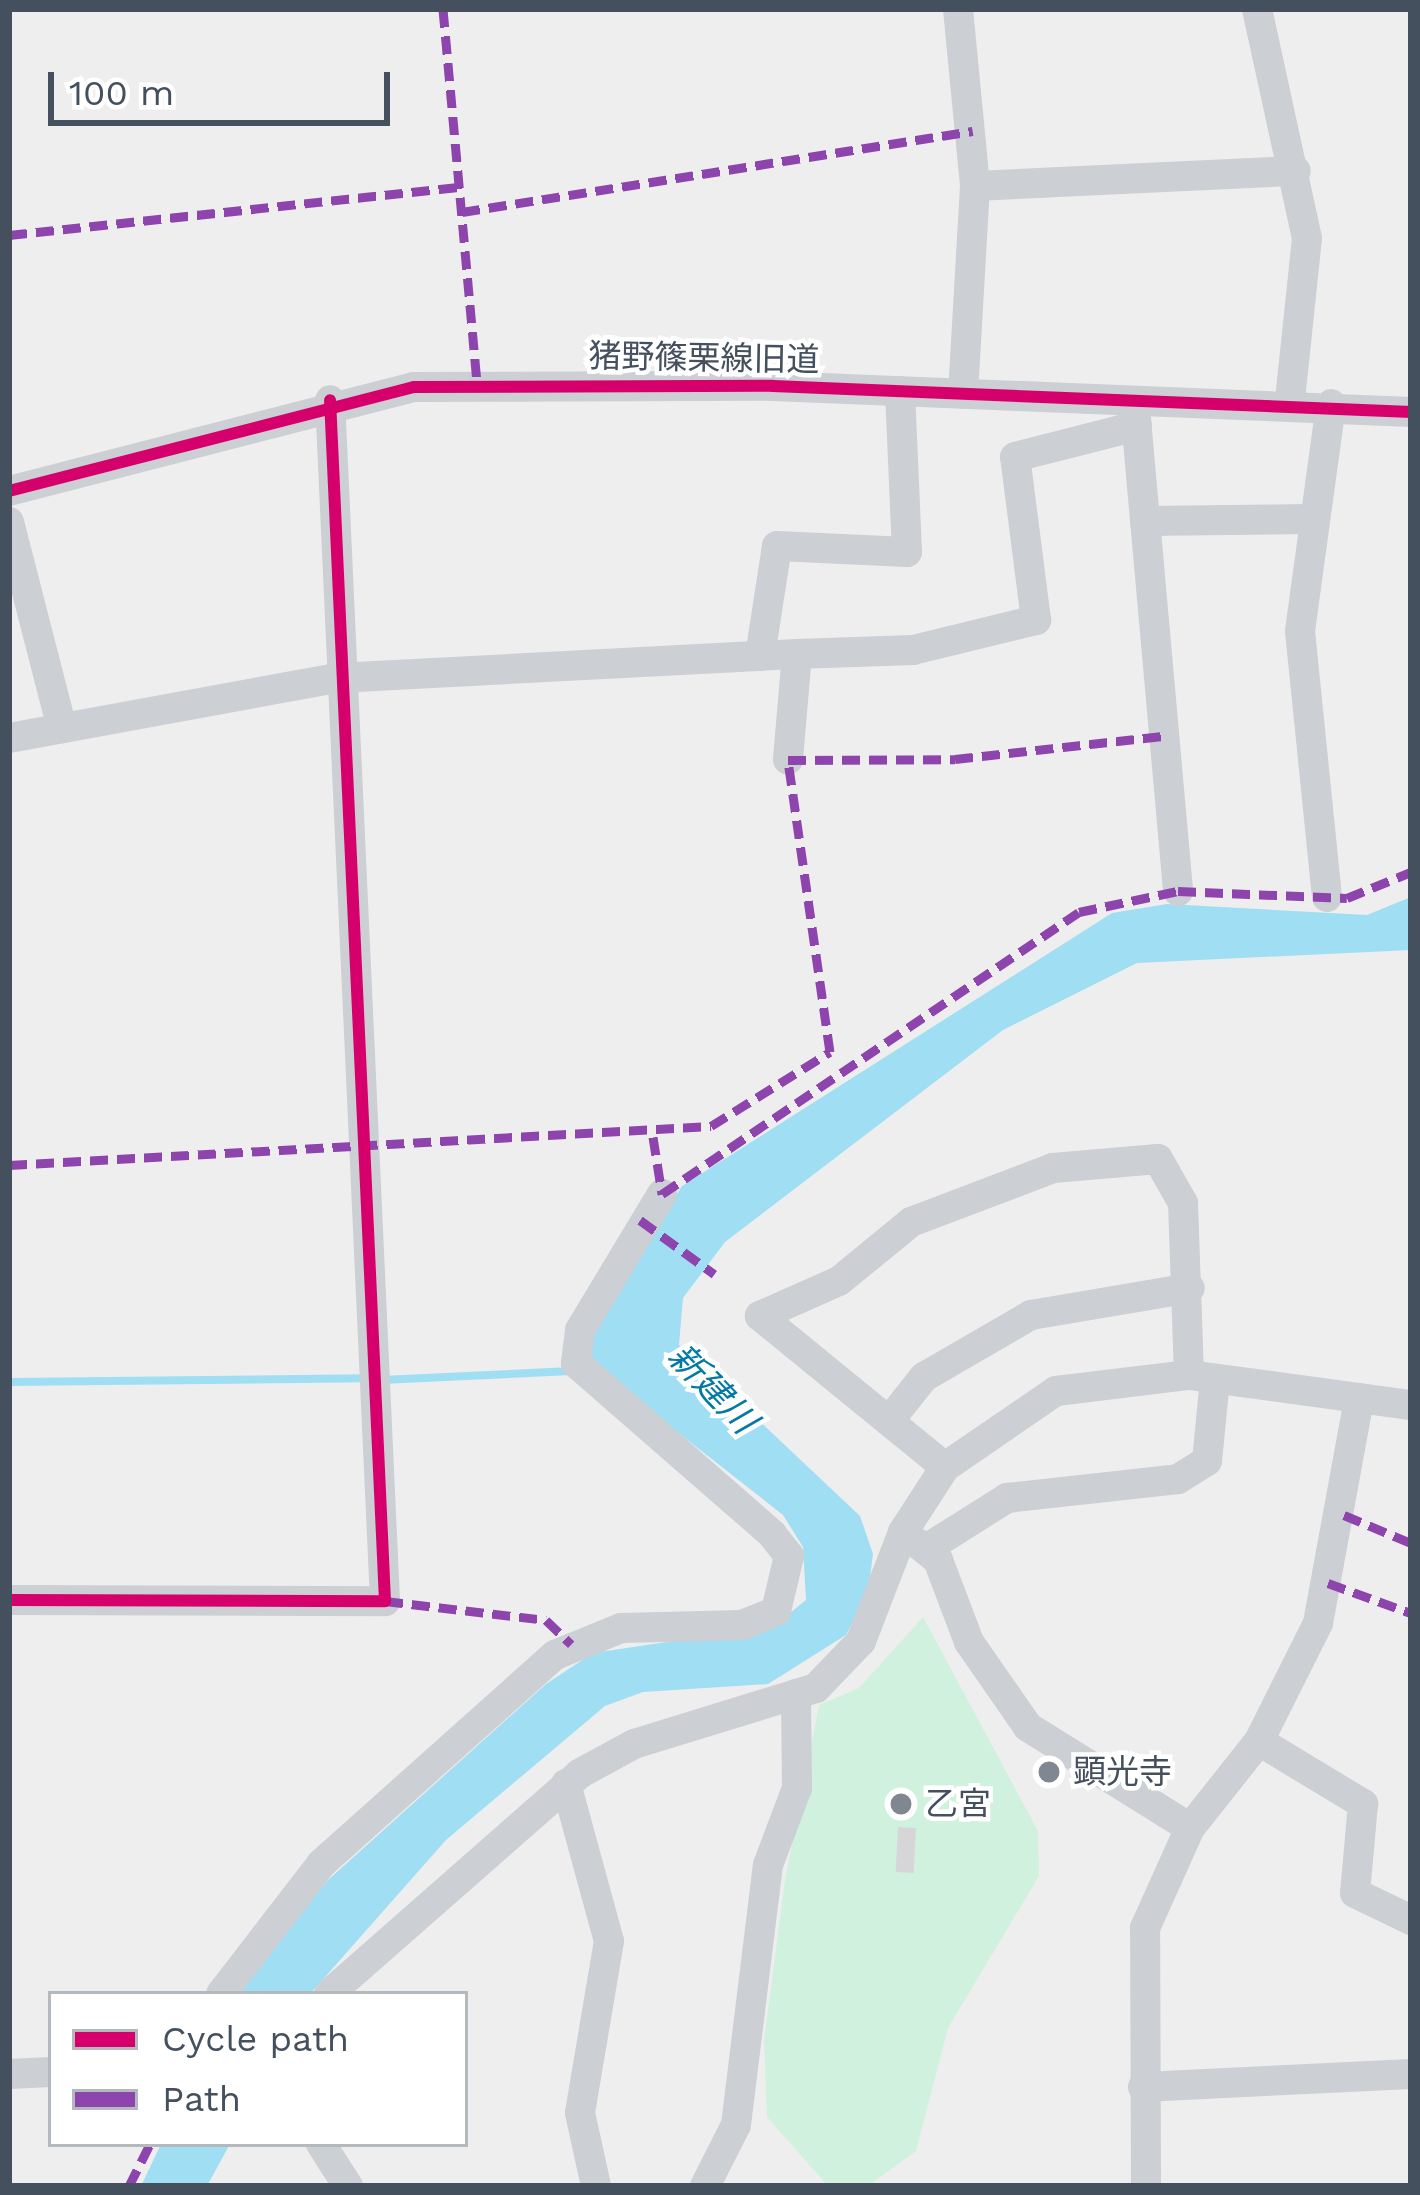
<!DOCTYPE html>
<html>
<head>
<meta charset="utf-8">
<style>
  body { margin:0 }
  #map { position:relative; width:1420px; height:2195px; overflow:hidden; background:#efeeee; font-family:"Work Sans","Noto Sans JP",sans-serif }
  div>[style] { position:absolute }
  .green>* { inset:0; background:#d0f1de }
  .water>* { inset:0; background:#a0def4 }
  .stream>* { height:8px; margin:-4px; padding:0 4px; transform-origin:4px; border-radius:4px; background:#a0def4 }
  .building>* { inset:0; background:#d6d6d9; transform-origin:0 0 }
  .minor>* { height:30px; margin:-15px; padding:0 15px; transform-origin:15px; border-radius:15px; background:#cccfd3 }
  .quiet>* { height:9px; margin-top:-4.5px; transform-origin:0; background:repeating-linear-gradient(90deg,#8e44ad 0 18px,transparent 0 27px) }
  .cycleway>* { height:12px; margin:-6px; padding:0 6px; transform-origin:6px; border-radius:6px; background:#d6006c }
  .dots>* { width:33px; height:33px; translate:-50% -50%; box-sizing:border-box; border:6px solid #fff; border-radius:50% }
  span { translate:-50% -50%; white-space:nowrap; text-align:center; line-height:1.15; -webkit-text-stroke:9px #fff; paint-order:stroke }
  .street-label { font-size:33px; color:#44505d }
  .poi-label { font-size:33px; color:#44505d }
  .left { translate:0 -50%; text-align:left }
  .water-label { font-size:36px; color:#027aa3; font-style:italic }
  .frame { position:absolute; inset:0; border:12px solid #44505d; pointer-events:none }
  .legend { position:absolute; left:48px; top:1991px; width:420px; height:156px; box-sizing:border-box; background:#fff; border:3px solid #b4b9be; margin:0; padding:15px 21px; list-style:none; font-size:36px; color:#44505d }
  .legend li { display:flex; align-items:center; gap:24px; height:60px }
  .legend b { width:60px; border:3px solid #b4b9be }
  .scale { position:absolute; left:48px; top:72px; width:342px; height:54px; box-sizing:border-box; border:6px solid #44505d; border-top:0; padding-left:15px; font-size:36px; line-height:42px; white-space:nowrap; color:#44505d; -webkit-text-stroke:9px #fff; paint-order:stroke }
</style>
</head>
<body>
<div id="map">
  <div class="green">
    <i style="clip-path:polygon(923px 1617px,1038px 1831px,1039px 1876px,948px 2028px,916px 2151px,868px 2186px,828px 2186px,767px 2117px,764px 2041px,785px 1880px,819px 1705px,859px 1688px)"></i>
  </div>
  <div class="water">
    <i style="clip-path:polygon(1411px 897px,1411px 950px,1137px 963px,1003px 1030px,725px 1242px,683px 1298px,679px 1345px,860px 1516px,873px 1554px,868px 1593px,846px 1635px,768px 1684px,643px 1692px,605px 1706px,446px 1840px,310px 1994px,235px 1994px,328px 1880px,546px 1684px,593px 1653px,774px 1626px,806px 1600px,803px 1547px,783px 1515px,588px 1362px,591px 1335px,682px 1186px,1112px 913px,1167px 904px,1367px 915px)"></i>
    <i style="clip-path:polygon(161px 2144px,230px 2144px,207px 2186px,141px 2186px)"></i>
  </div>
  <div class="stream">
    <i style="left:382px;top:1380px;width:194px;rotate:-2.7deg"></i>
    <i style="left:9px;top:1382px;width:358px;rotate:-0.6deg"></i>
  </div>
  <div class="building">
    <i style="left:898px;top:1827px;width:18px;height:45px;rotate:3deg"></i>
  </div>
  <div class="minor">
    <i style="left:958px;top:9px;width:178px;rotate:84.5deg"></i>
    <i style="left:975px;top:186px;width:208px;rotate:93.3deg"></i>
    <i style="left:1257px;top:9px;width:234px;rotate:77.7deg"></i>
    <i style="left:1307px;top:238px;width:163px;rotate:96deg"></i>
    <i style="left:975px;top:186px;width:321px;rotate:-2.7deg"></i>
    <i style="left:1135px;top:408px;width:485px;rotate:84.9deg"></i>
    <i style="left:9px;top:491px;width:418px;rotate:-14.4deg"></i>
    <i style="left:414px;top:387px;width:359px;rotate:-0.2deg"></i>
    <i style="left:773px;top:386px;width:639px;rotate:2.33deg"></i>
    <i style="left:1145px;top:521px;width:169px;rotate:-0.7deg"></i>
    <i style="left:9px;top:522px;width:213px;rotate:75.6deg"></i>
    <i style="left:797px;top:654px;width:116px;rotate:-2deg"></i>
    <i style="left:913px;top:650px;width:127px;rotate:-13.7deg"></i>
    <i style="left:1036px;top:620px;width:164px;rotate:-97.3deg"></i>
    <i style="left:1015px;top:457px;width:126px;rotate:-14.3deg"></i>
    <i style="left:760px;top:656px;width:111px;rotate:-81.2deg"></i>
    <i style="left:777px;top:546px;width:130px;rotate:2.6deg"></i>
    <i style="left:907px;top:552px;width:161px;rotate:-92.5deg"></i>
    <i style="left:9px;top:738px;width:333px;rotate:-10.4deg"></i>
    <i style="left:337px;top:678px;width:461px;rotate:-3deg"></i>
    <i style="left:797px;top:654px;width:106px;rotate:94.9deg"></i>
    <i style="left:1327px;top:897px;width:267px;rotate:-95.8deg"></i>
    <i style="left:1300px;top:631px;width:229px;rotate:-82.2deg"></i>
    <i style="left:889px;top:1421px;width:56px;rotate:-51.5deg"></i>
    <i style="left:924px;top:1377px;width:124px;rotate:-30.1deg"></i>
    <i style="left:1031px;top:1315px;width:161px;rotate:-9.6deg"></i>
    <i style="left:945px;top:1467px;width:239px;rotate:-140.8deg"></i>
    <i style="left:760px;top:1316px;width:86px;rotate:-23.9deg"></i>
    <i style="left:839px;top:1281px;width:93px;rotate:-39.3deg"></i>
    <i style="left:911px;top:1222px;width:152px;rotate:-20.8deg"></i>
    <i style="left:1053px;top:1168px;width:105px;rotate:-4.9deg"></i>
    <i style="left:1158px;top:1159px;width:51px;rotate:60.4deg"></i>
    <i style="left:1183px;top:1203px;width:172px;rotate:88deg"></i>
    <i style="left:903px;top:1532px;width:45px;rotate:38.7deg"></i>
    <i style="left:938px;top:1560px;width:88px;rotate:69.3deg"></i>
    <i style="left:969px;top:1642px;width:103px;rotate:55.2deg"></i>
    <i style="left:1028px;top:1727px;width:191px;rotate:31.9deg"></i>
    <i style="left:926px;top:1549px;width:96px;rotate:-32.2deg"></i>
    <i style="left:1007px;top:1498px;width:172px;rotate:-6.3deg"></i>
    <i style="left:1178px;top:1479px;width:34px;rotate:-32deg"></i>
    <i style="left:1207px;top:1461px;width:82px;rotate:-84.4deg"></i>
    <i style="left:9px;top:1600px;width:376px;rotate:0.2deg"></i>
    <i style="left:385px;top:1601px;width:1202px;rotate:-92.62deg"></i>
    <i style="left:1259px;top:1741px;width:122px;rotate:31.2deg"></i>
    <i style="left:1363px;top:1804px;width:89px;rotate:95.1deg"></i>
    <i style="left:1355px;top:1893px;width:62px;rotate:25.7deg"></i>
    <i style="left:566px;top:1784px;width:163px;rotate:74.7deg"></i>
    <i style="left:609px;top:1941px;width:174px;rotate:99.6deg"></i>
    <i style="left:580px;top:2113px;width:75px;rotate:77.6deg"></i>
    <i style="left:221px;top:1994px;width:164px;rotate:-52.4deg"></i>
    <i style="left:321px;top:1864px;width:314px;rotate:-41.8deg"></i>
    <i style="left:555px;top:1655px;width:71px;rotate:-22.2deg"></i>
    <i style="left:621px;top:1628px;width:121px;rotate:-1.4deg"></i>
    <i style="left:742px;top:1625px;width:37px;rotate:-22deg"></i>
    <i style="left:776px;top:1611px;width:57px;rotate:-76.7deg"></i>
    <i style="left:789px;top:1556px;width:28px;rotate:-128deg"></i>
    <i style="left:772px;top:1534px;width:260px;rotate:-138.9deg"></i>
    <i style="left:576px;top:1363px;width:33px;rotate:-83deg"></i>
    <i style="left:580px;top:1330px;width:159px;rotate:-58.9deg"></i>
    <i style="left:329px;top:1994px;width:333px;rotate:-41.3deg"></i>
    <i style="left:579px;top:1774px;width:63px;rotate:-28.6deg"></i>
    <i style="left:634px;top:1744px;width:190px;rotate:-17.1deg"></i>
    <i style="left:816px;top:1688px;width:65px;rotate:-46.2deg"></i>
    <i style="left:861px;top:1641px;width:117px;rotate:-68.9deg"></i>
    <i style="left:903px;top:1532px;width:77px;rotate:-57.1deg"></i>
    <i style="left:945px;top:1467px;width:135px;rotate:-34.4deg"></i>
    <i style="left:1056px;top:1391px;width:134px;rotate:-6.9deg"></i>
    <i style="left:1189px;top:1375px;width:224px;rotate:7.7deg"></i>
    <i style="left:9px;top:2074px;width:42px;rotate:-2.7deg"></i>
    <i style="left:1143px;top:2087px;width:268px;rotate:-2.8deg"></i>
    <i style="left:321px;top:2144px;width:50px;rotate:57.3deg"></i>
    <i style="left:705px;top:2186px;width:68px;rotate:-63.1deg"></i>
    <i style="left:736px;top:2125px;width:262px;rotate:-83deg"></i>
    <i style="left:768px;top:1865px;width:82px;rotate:-69.4deg"></i>
    <i style="left:797px;top:1788px;width:94px;rotate:-90.6deg"></i>
    <i style="left:1146px;top:2186px;width:258px;rotate:-90.2deg"></i>
    <i style="left:1145px;top:1928px;width:110px;rotate:-65.8deg"></i>
    <i style="left:1190px;top:1828px;width:111px;rotate:-51.6deg"></i>
    <i style="left:1259px;top:1741px;width:132px;rotate:-63.4deg"></i>
    <i style="left:1318px;top:1623px;width:228px;rotate:-79.6deg"></i>
  </div>
  <div class="quiet">
    <i style="left:443px;top:9px;width:377px;rotate:84.8deg"></i>
    <i style="left:462px;top:212px;width:517px;rotate:-9.01deg"></i>
    <i style="left:9px;top:235px;width:452px;rotate:-6.1deg"></i>
    <i style="left:653px;top:1137px;width:58px;rotate:81deg"></i>
    <i style="left:9px;top:1165px;width:703px;rotate:-3.18deg"></i>
    <i style="left:711px;top:1126px;width:140px;rotate:-31.9deg"></i>
    <i style="left:830px;top:1052px;width:295px;rotate:-98.2deg"></i>
    <i style="left:788px;top:760px;width:167px;rotate:-0.3deg"></i>
    <i style="left:955px;top:759px;width:209px;rotate:-6.3deg"></i>
    <i style="left:662px;top:1194px;width:503px;rotate:-34.07deg"></i>
    <i style="left:1079px;top:912px;width:101px;rotate:-12deg"></i>
    <i style="left:1178px;top:891px;width:169px;rotate:2.4deg"></i>
    <i style="left:1347px;top:898px;width:69px;rotate:-22.1deg"></i>
    <i style="left:640px;top:1220px;width:92px;rotate:36.1deg"></i>
    <i style="left:1344px;top:1515px;width:73px;rotate:22.7deg"></i>
    <i style="left:1328px;top:1583px;width:88px;rotate:19.9deg"></i>
    <i style="left:385px;top:1601px;width:162px;rotate:6.7deg"></i>
    <i style="left:546px;top:1620px;width:35px;rotate:44deg"></i>
    <i style="left:129px;top:2186px;width:47px;rotate:-63.4deg"></i>
  </div>
  <div class="cycleway">
    <i style="left:9px;top:491px;width:418px;rotate:-14.4deg"></i>
    <i style="left:414px;top:387px;width:359px;rotate:-0.2deg"></i>
    <i style="left:773px;top:386px;width:639px;rotate:2.33deg"></i>
    <i style="left:9px;top:1600px;width:376px;rotate:0.2deg"></i>
    <i style="left:385px;top:1601px;width:1202px;rotate:-92.62deg"></i>
  </div>
  <div class="dots">
    <i style="left:1049px;top:1772px;background:#808790"></i>
    <i style="left:901px;top:1804px;background:#808790"></i>
  </div>
  <div class="street-label">
    <span style="left:704px;top:358px;rotate:1deg">猪野篠栗線旧道</span>
  </div>
  <div class="poi-label">
    <span class="left" style="left:1073px;top:1772px">顕光寺</span>
    <span class="left" style="left:925px;top:1804px">乙宮</span>
  </div>
  <div class="water-label">
    <span style="left:712px;top:1389px;rotate:46deg">新建川</span>
  </div>
  <div class="frame"></div>
  <ul class="legend">
  <li><b style="height:15px;background:#d6006c"></b>Cycle path</li>
  <li><b style="height:15px;background:#8e44ad"></b>Path</li>
  </ul>
  <div class="scale">100 m</div>
</div>
</body>
</html>
